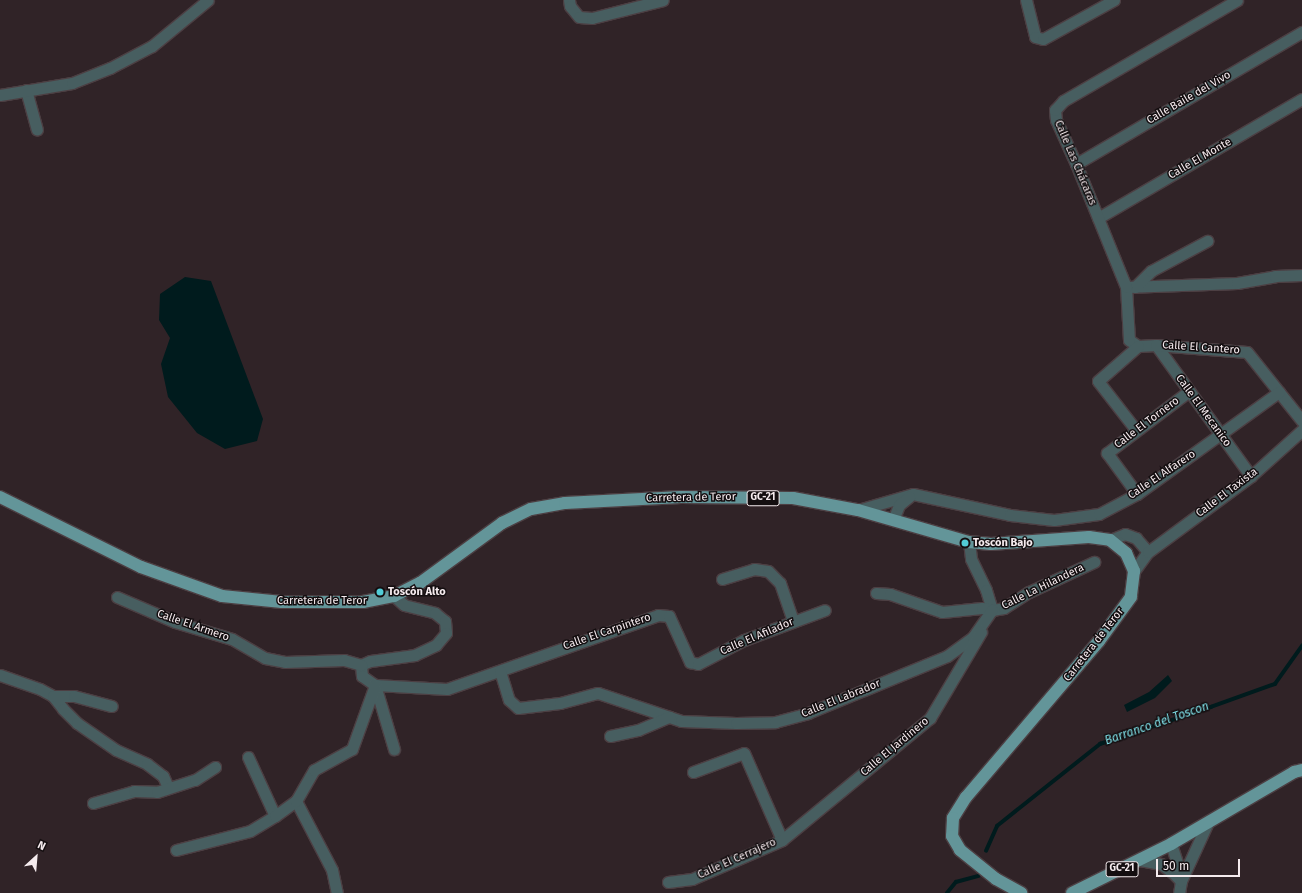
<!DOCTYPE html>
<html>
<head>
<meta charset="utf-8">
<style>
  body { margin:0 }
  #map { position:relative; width:1302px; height:893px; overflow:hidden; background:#302327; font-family:"Fira Sans",sans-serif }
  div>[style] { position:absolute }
  .water>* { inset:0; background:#001b1d }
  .stream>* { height:3.5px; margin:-1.75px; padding:0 1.75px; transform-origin:1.75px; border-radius:1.75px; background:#001b1d }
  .roads { filter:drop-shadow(1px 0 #4c3f43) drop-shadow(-1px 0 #4c3f43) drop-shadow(0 1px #4c3f43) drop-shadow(0 -1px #4c3f43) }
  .minor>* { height:11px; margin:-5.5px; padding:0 5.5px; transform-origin:5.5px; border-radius:5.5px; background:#475e60 }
  .major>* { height:12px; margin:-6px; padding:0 6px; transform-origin:6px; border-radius:6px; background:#639599 }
  .dots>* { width:11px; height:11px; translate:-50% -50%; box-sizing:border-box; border:2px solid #140e10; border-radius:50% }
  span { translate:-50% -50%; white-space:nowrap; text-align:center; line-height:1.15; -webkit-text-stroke:3px #140e10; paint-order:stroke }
  .shield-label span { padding:1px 3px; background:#140e10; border:1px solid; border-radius:3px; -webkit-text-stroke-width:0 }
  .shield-label { font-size:10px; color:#f5ebee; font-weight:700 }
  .street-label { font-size:11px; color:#f5ebee }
  .poi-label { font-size:11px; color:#f5ebee; font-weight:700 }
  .left { translate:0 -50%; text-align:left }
  .water-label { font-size:12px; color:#80e2ea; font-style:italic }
  .north { position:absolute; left:16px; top:837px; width:40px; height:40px; -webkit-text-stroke:3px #140e10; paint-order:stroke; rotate:26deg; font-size:11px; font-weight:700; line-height:16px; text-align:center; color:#f5ebee }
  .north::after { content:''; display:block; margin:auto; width:14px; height:18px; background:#f5ebee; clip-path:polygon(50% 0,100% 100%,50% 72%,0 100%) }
  .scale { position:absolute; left:1156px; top:859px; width:84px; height:18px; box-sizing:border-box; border:2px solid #f5ebee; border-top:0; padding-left:5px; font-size:12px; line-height:14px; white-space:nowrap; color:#f5ebee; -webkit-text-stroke:3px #140e10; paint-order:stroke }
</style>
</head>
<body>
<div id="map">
  <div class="water">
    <i style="clip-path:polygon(185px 277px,211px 281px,263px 419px,257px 441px,225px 449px,197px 433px,168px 397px,161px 364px,170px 338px,159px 320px,160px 294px)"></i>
    <i style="clip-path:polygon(1168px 675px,1172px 681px,1155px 698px,1127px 712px,1124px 705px,1149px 692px)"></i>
  </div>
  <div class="stream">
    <i style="left:986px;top:851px;width:27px;rotate:-66deg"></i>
    <i style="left:997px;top:826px;width:132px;rotate:-38.5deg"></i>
    <i style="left:1100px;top:744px;width:117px;rotate:-18.4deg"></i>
    <i style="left:1211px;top:707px;width:68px;rotate:-19.8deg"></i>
    <i style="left:1275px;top:684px;width:47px;rotate:-54.6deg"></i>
    <i style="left:947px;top:893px;width:14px;rotate:-51deg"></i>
    <i style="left:956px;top:882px;width:23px;rotate:-15deg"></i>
  </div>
  <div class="roads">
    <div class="minor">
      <i style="left:569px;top:0;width:6px;rotate:81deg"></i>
      <i style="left:570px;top:6px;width:14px;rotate:51deg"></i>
      <i style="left:579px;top:17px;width:13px;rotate:4deg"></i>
      <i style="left:592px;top:18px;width:73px;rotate:-14.2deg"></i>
      <i style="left:1026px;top:0;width:38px;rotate:76deg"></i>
      <i style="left:1035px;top:37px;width:8px;rotate:14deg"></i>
      <i style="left:1043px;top:39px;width:81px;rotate:-28.8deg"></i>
      <i style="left:26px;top:90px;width:41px;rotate:74.6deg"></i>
      <i style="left:0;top:95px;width:73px;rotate:-9.5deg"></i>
      <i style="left:72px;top:83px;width:41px;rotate:-21.5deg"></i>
      <i style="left:110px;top:68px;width:47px;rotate:-27.6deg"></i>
      <i style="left:152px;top:46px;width:72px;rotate:-39.4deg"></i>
      <i style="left:1076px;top:164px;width:262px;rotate:-30.3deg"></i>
      <i style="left:1098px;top:218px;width:236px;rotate:-30.3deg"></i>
      <i style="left:1126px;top:287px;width:111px;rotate:-2.1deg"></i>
      <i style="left:1237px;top:283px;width:39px;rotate:-10deg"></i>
      <i style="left:1275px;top:276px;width:27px;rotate:-2deg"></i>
      <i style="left:1135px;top:287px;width:23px;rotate:-45deg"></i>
      <i style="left:1151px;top:271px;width:64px;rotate:-28.2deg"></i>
      <i style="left:1156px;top:345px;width:162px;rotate:54.1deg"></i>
      <i style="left:1138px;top:346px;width:11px;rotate:-146deg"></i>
      <i style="left:1129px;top:340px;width:53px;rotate:-93.2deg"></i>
      <i style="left:1126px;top:287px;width:133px;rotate:-112.1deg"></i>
      <i style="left:1076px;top:164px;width:48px;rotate:-114.4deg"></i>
      <i style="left:1056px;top:120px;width:10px;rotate:-96deg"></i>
      <i style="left:1055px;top:110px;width:12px;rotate:-48deg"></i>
      <i style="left:1063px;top:101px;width:201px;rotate:-30.1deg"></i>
      <i style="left:1138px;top:346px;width:18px;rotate:-3deg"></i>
      <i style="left:1156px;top:345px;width:91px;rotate:4.4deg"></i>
      <i style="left:1247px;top:352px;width:88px;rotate:51.4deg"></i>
      <i style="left:1136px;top:430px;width:62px;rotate:-127.8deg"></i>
      <i style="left:1098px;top:381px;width:53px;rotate:-41.2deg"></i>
      <i style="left:1137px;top:494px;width:51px;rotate:-126.2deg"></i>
      <i style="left:1107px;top:453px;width:103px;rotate:-37.1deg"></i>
      <i style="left:858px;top:510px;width:57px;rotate:-16.2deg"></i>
      <i style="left:913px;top:494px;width:99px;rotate:12.2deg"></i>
      <i style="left:1010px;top:515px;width:44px;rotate:6.5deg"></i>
      <i style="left:1054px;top:520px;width:45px;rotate:-7.6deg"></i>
      <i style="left:1099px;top:514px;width:43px;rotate:-27.8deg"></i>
      <i style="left:1137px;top:494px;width:175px;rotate:-35.7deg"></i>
      <i style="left:893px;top:520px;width:16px;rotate:-68deg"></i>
      <i style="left:899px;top:505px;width:13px;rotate:-39deg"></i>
      <i style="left:1110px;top:540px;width:16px;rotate:-22deg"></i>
      <i style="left:1125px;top:534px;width:12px;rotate:20deg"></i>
      <i style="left:1136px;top:538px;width:18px;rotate:49deg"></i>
      <i style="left:969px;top:542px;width:17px;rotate:83deg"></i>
      <i style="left:971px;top:559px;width:34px;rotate:64deg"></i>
      <i style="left:986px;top:590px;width:21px;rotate:73deg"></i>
      <i style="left:1134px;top:571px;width:24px;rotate:-54deg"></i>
      <i style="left:1148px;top:552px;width:128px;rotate:-36.4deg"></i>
      <i style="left:1251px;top:476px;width:69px;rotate:-42deg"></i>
      <i style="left:722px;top:579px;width:34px;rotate:-17deg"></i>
      <i style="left:754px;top:569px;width:14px;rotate:8deg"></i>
      <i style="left:768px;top:571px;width:17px;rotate:45deg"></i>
      <i style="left:780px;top:583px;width:40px;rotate:71.1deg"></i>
      <i style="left:876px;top:593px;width:14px;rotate:4deg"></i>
      <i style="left:890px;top:594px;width:55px;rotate:19.1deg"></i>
      <i style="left:942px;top:612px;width:40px;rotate:-5.7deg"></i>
      <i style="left:982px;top:608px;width:10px;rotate:11deg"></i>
      <i style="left:992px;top:610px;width:12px;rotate:-9deg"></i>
      <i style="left:1004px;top:608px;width:30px;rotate:-33deg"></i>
      <i style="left:1029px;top:592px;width:72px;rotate:-24.8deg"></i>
      <i style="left:394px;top:596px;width:13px;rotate:42deg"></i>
      <i style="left:404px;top:605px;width:32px;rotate:14deg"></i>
      <i style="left:435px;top:613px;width:13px;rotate:39deg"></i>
      <i style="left:445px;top:621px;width:12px;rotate:85deg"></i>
      <i style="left:446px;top:633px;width:16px;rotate:130deg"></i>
      <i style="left:436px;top:645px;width:23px;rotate:155deg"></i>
      <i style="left:415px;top:655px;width:45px;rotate:172.4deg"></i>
      <i style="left:370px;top:661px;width:10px;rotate:156deg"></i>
      <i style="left:361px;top:665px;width:11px;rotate:85deg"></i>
      <i style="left:362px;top:676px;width:16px;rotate:35deg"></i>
      <i style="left:375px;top:685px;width:72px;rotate:3.2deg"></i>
      <i style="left:447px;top:689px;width:224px;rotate:-19.3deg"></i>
      <i style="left:658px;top:615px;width:11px;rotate:5deg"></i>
      <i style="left:669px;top:616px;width:51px;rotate:65.5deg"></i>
      <i style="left:690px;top:662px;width:8px;rotate:14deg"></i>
      <i style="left:698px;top:664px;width:52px;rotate:-27.6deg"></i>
      <i style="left:744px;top:640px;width:86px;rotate:-20.3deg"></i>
      <i style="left:117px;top:597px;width:63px;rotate:23.3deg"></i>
      <i style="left:175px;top:622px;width:59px;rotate:16.6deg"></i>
      <i style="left:232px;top:639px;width:38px;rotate:30deg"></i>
      <i style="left:265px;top:658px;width:20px;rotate:11deg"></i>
      <i style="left:285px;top:662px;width:59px;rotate:-1.9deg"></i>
      <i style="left:344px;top:660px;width:18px;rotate:16deg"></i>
      <i style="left:500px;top:671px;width:30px;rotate:73deg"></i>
      <i style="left:509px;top:700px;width:12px;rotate:42deg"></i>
      <i style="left:518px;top:708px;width:42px;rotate:-6.8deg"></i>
      <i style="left:560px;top:703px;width:39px;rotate:-15deg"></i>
      <i style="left:598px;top:693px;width:88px;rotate:18.6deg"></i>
      <i style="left:681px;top:721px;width:55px;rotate:2.1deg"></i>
      <i style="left:736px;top:723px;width:39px;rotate:-1deg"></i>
      <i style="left:775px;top:722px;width:34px;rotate:-15deg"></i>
      <i style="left:808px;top:713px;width:150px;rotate:-22.3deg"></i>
      <i style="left:947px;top:656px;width:32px;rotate:-36deg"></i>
      <i style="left:973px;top:637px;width:33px;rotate:-55deg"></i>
      <i style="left:0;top:675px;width:42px;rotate:19.3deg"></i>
      <i style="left:40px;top:689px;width:15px;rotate:28deg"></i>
      <i style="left:53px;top:696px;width:16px;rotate:52deg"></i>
      <i style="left:63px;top:709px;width:20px;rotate:45deg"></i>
      <i style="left:77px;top:723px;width:47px;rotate:34.7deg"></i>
      <i style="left:116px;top:750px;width:34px;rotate:24deg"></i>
      <i style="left:147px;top:764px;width:20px;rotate:37deg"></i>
      <i style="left:163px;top:776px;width:12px;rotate:66deg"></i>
      <i style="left:375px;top:685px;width:67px;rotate:73.5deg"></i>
      <i style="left:53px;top:696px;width:21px"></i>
      <i style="left:74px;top:696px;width:39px;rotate:15deg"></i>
      <i style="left:610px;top:736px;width:29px;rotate:-12deg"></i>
      <i style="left:638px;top:730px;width:34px;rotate:-23deg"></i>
      <i style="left:248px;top:757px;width:65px;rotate:65.4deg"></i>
      <i style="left:693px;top:772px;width:54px;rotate:-20.4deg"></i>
      <i style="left:744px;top:753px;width:95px;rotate:66.4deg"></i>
      <i style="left:296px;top:801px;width:78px;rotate:62.4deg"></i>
      <i style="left:332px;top:870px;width:24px;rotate:78deg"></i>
      <i style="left:93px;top:803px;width:43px;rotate:-16.3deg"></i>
      <i style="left:134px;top:791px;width:23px;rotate:2deg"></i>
      <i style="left:157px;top:792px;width:40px;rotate:-18deg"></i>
      <i style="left:195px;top:780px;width:24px;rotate:-33deg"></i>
      <i style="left:1171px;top:844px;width:28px;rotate:72deg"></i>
      <i style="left:1180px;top:871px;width:10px;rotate:84deg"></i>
      <i style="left:1181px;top:881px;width:12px;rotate:99deg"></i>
      <i style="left:176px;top:850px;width:76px;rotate:-14.4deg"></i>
      <i style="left:250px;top:831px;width:29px;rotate:-31deg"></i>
      <i style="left:275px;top:816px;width:26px;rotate:-36deg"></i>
      <i style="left:296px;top:801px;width:36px;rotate:-60deg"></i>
      <i style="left:314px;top:770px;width:43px;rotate:-28.9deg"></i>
      <i style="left:352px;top:749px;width:68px;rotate:-70.2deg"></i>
      <i style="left:1140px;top:860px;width:21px;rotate:11deg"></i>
      <i style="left:1161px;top:864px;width:14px;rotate:36deg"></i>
      <i style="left:1172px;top:872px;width:13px;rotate:45deg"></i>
      <i style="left:1181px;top:881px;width:65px;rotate:-65.4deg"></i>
      <i style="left:668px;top:882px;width:24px;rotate:-7deg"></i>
      <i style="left:692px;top:879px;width:98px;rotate:-23.4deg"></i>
      <i style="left:782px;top:840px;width:192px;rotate:-39.5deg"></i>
      <i style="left:930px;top:718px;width:100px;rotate:-59.3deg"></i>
    </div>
    <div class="major">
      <i style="left:0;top:497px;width:157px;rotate:26.4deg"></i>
      <i style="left:141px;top:567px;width:86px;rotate:19.7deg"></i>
      <i style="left:222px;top:596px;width:60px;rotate:5.7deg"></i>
      <i style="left:282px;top:602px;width:81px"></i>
      <i style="left:363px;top:602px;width:32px;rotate:-11deg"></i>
      <i style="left:394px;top:596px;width:29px;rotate:-27deg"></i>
      <i style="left:420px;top:583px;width:102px;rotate:-36.2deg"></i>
      <i style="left:502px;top:523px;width:32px;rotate:-26deg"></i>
      <i style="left:531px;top:509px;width:35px;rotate:-10deg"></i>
      <i style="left:565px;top:503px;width:116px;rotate:-3deg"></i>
      <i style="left:681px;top:497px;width:112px;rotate:0.5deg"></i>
      <i style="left:793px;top:498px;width:66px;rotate:10.5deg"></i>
      <i style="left:858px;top:510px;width:116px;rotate:16.1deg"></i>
      <i style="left:969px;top:542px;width:22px;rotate:5deg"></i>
      <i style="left:991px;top:544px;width:98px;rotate:-4.1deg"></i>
      <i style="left:1089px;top:537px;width:21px;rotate:8deg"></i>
      <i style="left:1110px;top:540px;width:21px;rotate:39deg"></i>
      <i style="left:1126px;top:553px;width:20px;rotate:66deg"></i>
      <i style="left:1134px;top:571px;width:26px;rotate:97deg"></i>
      <i style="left:1131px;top:597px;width:54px;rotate:126deg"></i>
      <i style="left:1099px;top:641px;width:205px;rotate:130.4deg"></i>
      <i style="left:966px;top:797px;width:25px;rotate:122deg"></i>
      <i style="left:953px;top:818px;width:18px;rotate:93deg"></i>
      <i style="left:952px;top:836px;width:16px;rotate:60deg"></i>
      <i style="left:960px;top:850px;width:46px;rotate:38.9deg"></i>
      <i style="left:996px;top:879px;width:29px;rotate:29deg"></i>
      <i style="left:1072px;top:893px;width:110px;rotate:-26.3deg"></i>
      <i style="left:1171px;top:844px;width:143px;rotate:-30.3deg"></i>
      <i style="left:1294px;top:772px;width:8px;rotate:-14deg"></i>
    </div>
  </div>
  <div class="dots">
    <i style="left:965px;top:543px;background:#52ccd6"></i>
    <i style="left:380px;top:592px;background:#52ccd6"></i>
  </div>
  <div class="shield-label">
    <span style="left:763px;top:498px">GC-21</span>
    <span style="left:1122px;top:869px">GC-21</span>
  </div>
  <div class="street-label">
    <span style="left:1189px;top:98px;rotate:-30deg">Calle Baile del Vivo</span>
    <span style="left:1200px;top:159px;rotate:-30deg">Calle El Monte</span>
    <span style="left:1075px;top:163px;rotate:67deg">Calle Las Chácaras</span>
    <span style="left:1201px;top:348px;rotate:4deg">Calle El Cantero</span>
    <span style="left:1203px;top:411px;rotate:54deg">Calle El Mecanico</span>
    <span style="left:1147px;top:423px;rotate:-37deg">Calle El Tornero</span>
    <span style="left:1162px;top:475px;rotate:-34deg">Calle El Alfarero</span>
    <span style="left:1227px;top:493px;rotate:-37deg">Calle El Taxista</span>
    <span style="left:691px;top:498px;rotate:-1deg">Carretera de Teror</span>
    <span style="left:1043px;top:587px;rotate:-26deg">Calle La Hilandera</span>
    <span style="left:322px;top:601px">Carretera de Teror</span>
    <span style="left:193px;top:626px;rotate:19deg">Calle El Armero</span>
    <span style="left:607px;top:632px;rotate:-19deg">Calle El Carpintero</span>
    <span style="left:757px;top:637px;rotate:-23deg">Calle El Afilador</span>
    <span style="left:1094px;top:645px;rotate:-52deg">Carretera de Teror</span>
    <span style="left:841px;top:699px;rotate:-22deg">Calle El Labrador</span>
    <span style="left:895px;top:747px;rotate:-40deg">Calle El Jardinero</span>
    <span style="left:737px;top:859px;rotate:-24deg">Calle El Cerrajero</span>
  </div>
  <div class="poi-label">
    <span class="left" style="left:973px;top:543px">Toscón Bajo</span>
    <span class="left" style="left:388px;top:592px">Toscón Alto</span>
  </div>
  <div class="water-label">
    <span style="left:1157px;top:724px;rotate:-19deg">Barranco del Toscon</span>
  </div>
  <div class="north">N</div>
  <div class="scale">50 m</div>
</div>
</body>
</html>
